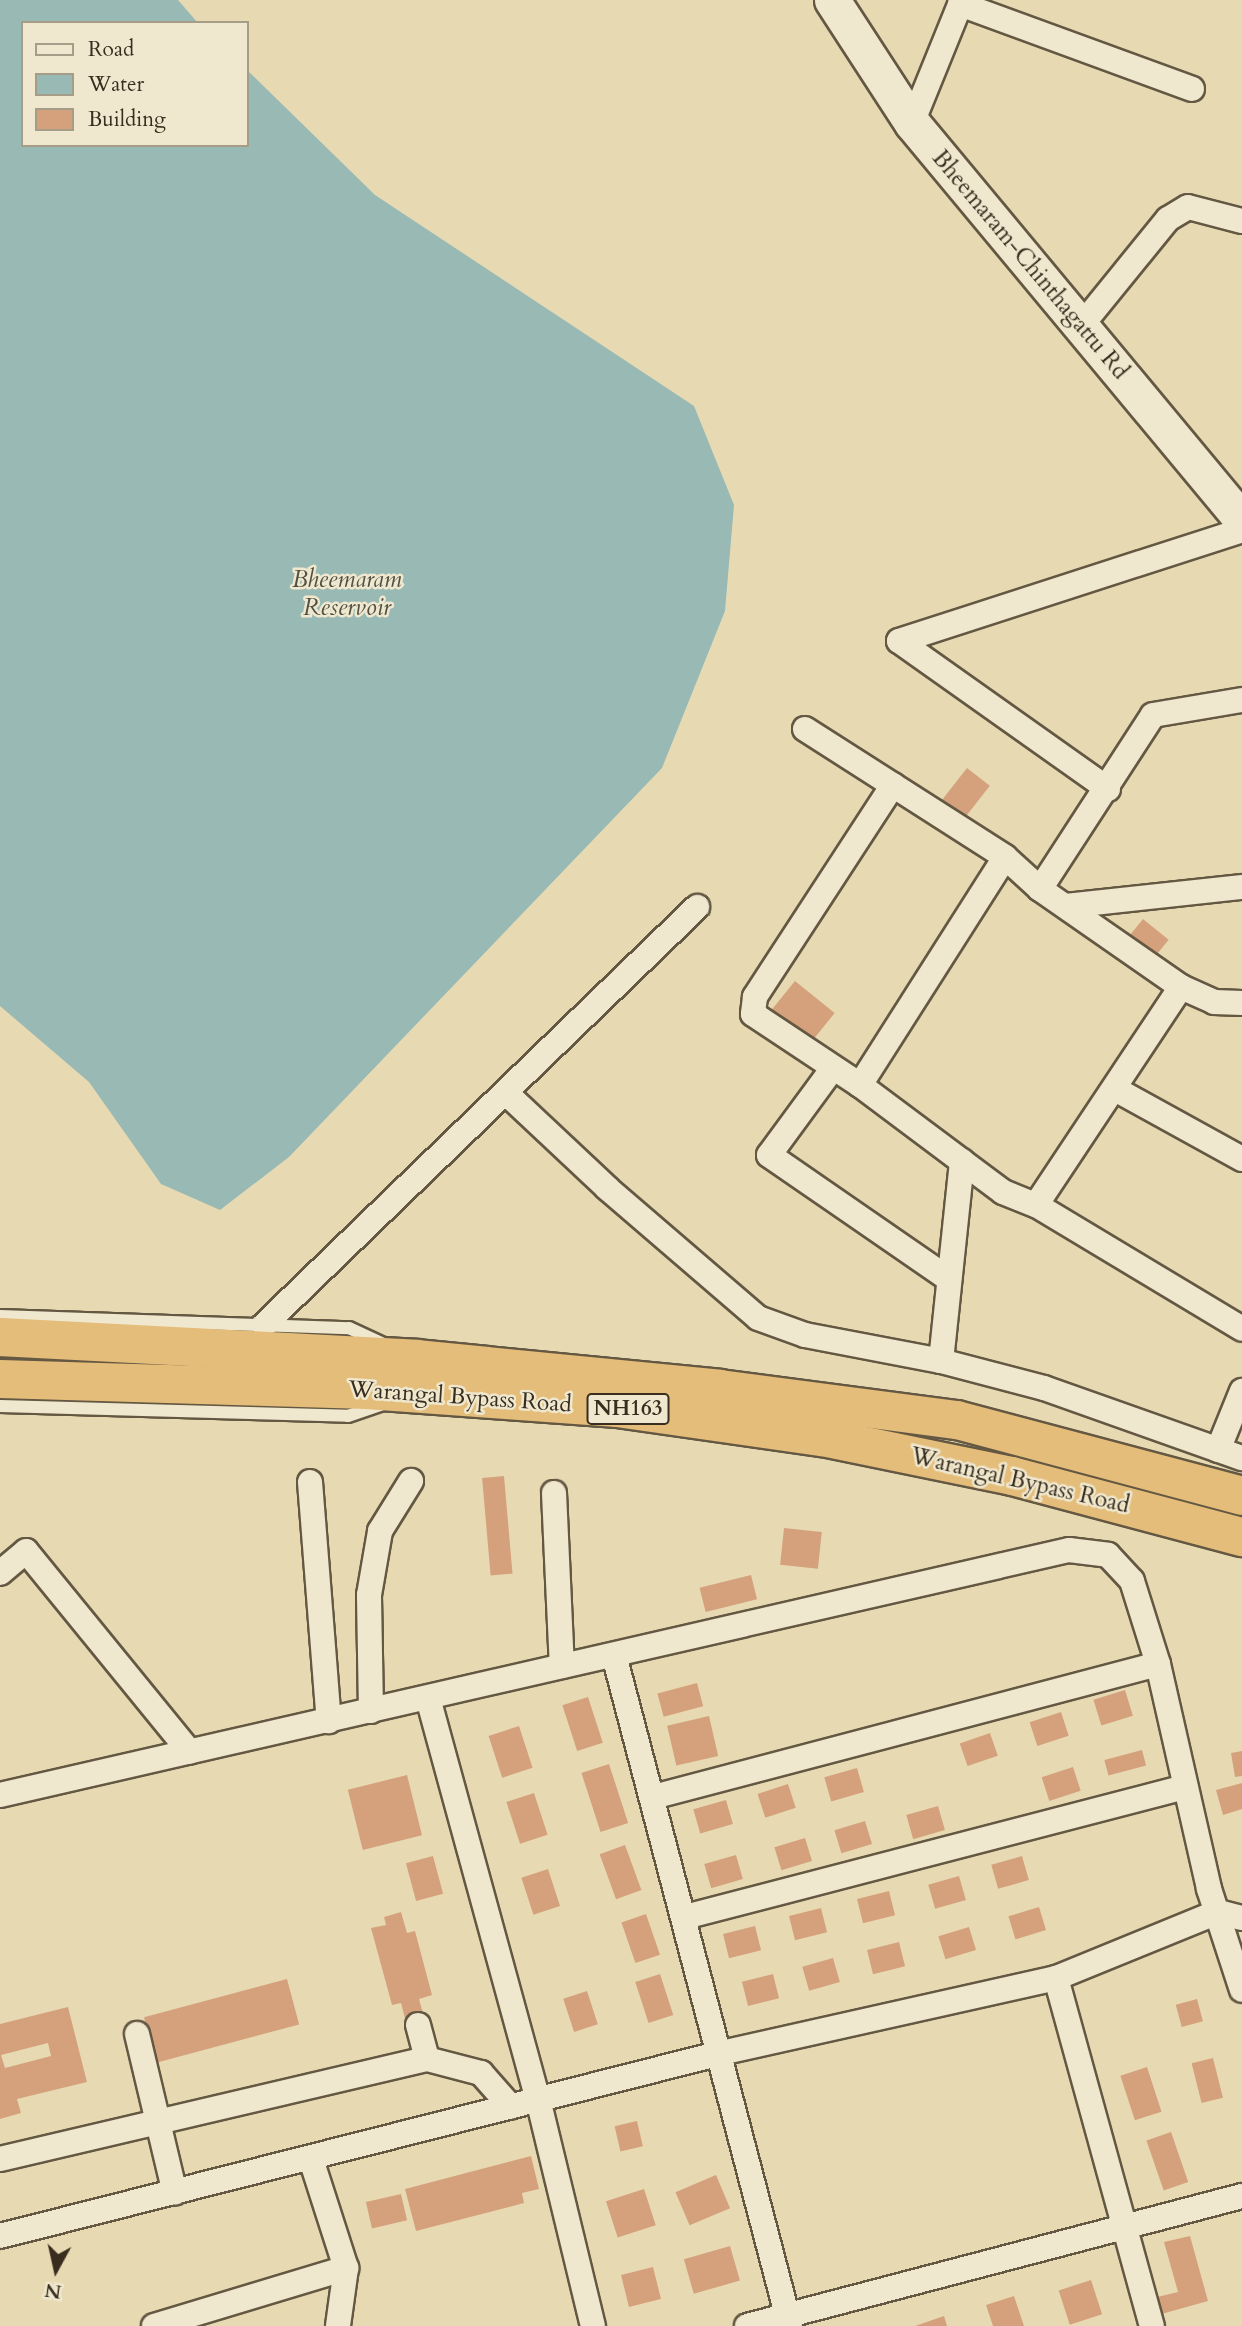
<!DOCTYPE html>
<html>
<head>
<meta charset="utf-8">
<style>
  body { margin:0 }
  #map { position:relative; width:1242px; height:2326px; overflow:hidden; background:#e7dab3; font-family:Cardo,serif }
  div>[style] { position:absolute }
  .water>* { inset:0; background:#98b9b4 }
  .building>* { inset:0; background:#d5a17d; transform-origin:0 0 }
  .roads { filter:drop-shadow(2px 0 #645843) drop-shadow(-2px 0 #645843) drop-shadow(0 2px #645843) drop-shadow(0 -2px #645843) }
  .lane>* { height:12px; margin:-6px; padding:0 6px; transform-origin:6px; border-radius:6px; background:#efe7ce }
  .street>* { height:24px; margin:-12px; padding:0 12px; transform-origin:12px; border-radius:12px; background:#efe7ce }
  .secondary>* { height:35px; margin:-17.5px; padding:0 17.5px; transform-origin:17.5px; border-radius:17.5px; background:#efe7ce }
  .highway>* { height:38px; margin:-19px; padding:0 19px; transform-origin:19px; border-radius:19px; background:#e4bd7a }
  span { translate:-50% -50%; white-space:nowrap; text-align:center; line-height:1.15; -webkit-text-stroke:5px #efe7ce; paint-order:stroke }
  .shield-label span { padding:2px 5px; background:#efe7ce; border:2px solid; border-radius:5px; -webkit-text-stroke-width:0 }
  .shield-label { font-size:21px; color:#382d1e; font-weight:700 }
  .street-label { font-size:23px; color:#382d1e }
  .water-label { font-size:24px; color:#505044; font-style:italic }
  .legend { position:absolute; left:21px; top:21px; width:228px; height:126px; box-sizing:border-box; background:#efe7ce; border:2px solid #a69d88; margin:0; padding:9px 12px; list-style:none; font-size:21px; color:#382d1e }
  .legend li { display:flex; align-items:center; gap:14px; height:35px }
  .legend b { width:35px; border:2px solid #a69d88 }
  .north { position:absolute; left:21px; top:2235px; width:70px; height:70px; -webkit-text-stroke:5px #efe7ce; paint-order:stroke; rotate:188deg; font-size:19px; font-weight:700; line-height:28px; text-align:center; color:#382d1e }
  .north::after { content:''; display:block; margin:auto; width:24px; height:32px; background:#382d1e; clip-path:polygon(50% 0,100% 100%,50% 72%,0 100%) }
</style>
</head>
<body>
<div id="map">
  <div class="water">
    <i style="clip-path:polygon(0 0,178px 0,198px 23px,23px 23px,23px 145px,247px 145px,247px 70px,375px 195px,694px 406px,734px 505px,725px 611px,662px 768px,289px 1157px,220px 1210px,161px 1184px,89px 1082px,0 1006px)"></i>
  </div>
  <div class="building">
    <i style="left:967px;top:768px;width:29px;height:46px;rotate:38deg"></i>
    <i style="left:1143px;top:919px;width:33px;height:26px;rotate:39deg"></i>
    <i style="left:795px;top:981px;width:51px;height:38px;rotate:39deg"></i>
    <i style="left:504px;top:1476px;width:98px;height:22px;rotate:85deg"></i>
    <i style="left:784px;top:1528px;width:38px;height:37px;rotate:6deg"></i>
    <i style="left:751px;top:1575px;width:25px;height:53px;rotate:76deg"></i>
    <i style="left:697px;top:1683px;width:24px;height:41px;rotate:75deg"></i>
    <i style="left:1125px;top:1690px;width:27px;height:33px;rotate:73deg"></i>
    <i style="left:588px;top:1697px;width:48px;height:27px;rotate:72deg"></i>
    <i style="left:1061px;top:1712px;width:25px;height:33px;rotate:72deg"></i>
    <i style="left:709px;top:1716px;width:41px;height:43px;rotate:77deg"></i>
    <i style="left:519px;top:1726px;width:44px;height:32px;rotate:72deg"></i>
    <i style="left:990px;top:1733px;width:24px;height:32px;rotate:71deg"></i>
    <i style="left:1142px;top:1750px;width:16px;height:39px;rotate:75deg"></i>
    <i style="clip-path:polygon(1242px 1751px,1242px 1776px,1235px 1777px,1231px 1753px)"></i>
    <i style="left:609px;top:1764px;width:62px;height:29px;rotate:72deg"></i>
    <i style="left:1073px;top:1767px;width:25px;height:33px;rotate:72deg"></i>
    <i style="left:857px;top:1768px;width:25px;height:34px;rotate:74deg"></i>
    <i style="left:407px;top:1775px;width:62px;height:61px;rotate:76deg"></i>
    <i style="clip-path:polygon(1242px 1783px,1242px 1809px,1223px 1815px,1216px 1790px)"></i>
    <i style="left:788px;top:1784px;width:25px;height:32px;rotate:72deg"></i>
    <i style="left:534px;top:1793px;width:44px;height:29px;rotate:72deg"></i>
    <i style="left:726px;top:1800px;width:25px;height:34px;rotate:74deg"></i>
    <i style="left:938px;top:1806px;width:25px;height:33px;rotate:74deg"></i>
    <i style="left:865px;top:1821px;width:24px;height:32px;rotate:73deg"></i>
    <i style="left:805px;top:1838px;width:24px;height:32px;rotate:73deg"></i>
    <i style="left:625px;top:1845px;width:48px;height:27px;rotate:70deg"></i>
    <i style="left:736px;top:1855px;width:25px;height:33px;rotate:74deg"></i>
    <i style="left:433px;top:1856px;width:39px;height:28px;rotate:75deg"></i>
    <i style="left:1022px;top:1856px;width:25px;height:32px;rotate:74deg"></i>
    <i style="left:548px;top:1869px;width:39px;height:28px;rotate:72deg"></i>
    <i style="left:959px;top:1876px;width:25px;height:32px;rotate:74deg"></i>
    <i style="left:889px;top:1891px;width:25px;height:33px;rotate:76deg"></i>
    <i style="left:1039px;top:1907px;width:24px;height:32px;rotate:73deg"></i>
    <i style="left:821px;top:1908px;width:25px;height:33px;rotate:76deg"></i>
    <i style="clip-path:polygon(401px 1912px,407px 1933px,415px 1931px,432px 1995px,419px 1999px,424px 2017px,406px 2022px,401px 2003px,392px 2005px,371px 1928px,386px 1925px,384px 1917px)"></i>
    <i style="left:646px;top:1914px;width:43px;height:26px;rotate:71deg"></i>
    <i style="left:755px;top:1926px;width:25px;height:33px;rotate:76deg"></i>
    <i style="left:969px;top:1927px;width:24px;height:32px;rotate:73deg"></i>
    <i style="left:899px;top:1942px;width:25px;height:33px;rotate:76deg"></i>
    <i style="left:833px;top:1958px;width:25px;height:32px;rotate:74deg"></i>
    <i style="left:660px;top:1974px;width:43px;height:26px;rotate:72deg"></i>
    <i style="left:773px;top:1974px;width:25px;height:32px;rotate:76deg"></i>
    <i style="left:287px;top:1979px;width:47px;height:148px;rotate:75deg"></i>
    <i style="left:587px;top:1991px;width:35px;height:25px;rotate:72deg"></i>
    <i style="left:1197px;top:1999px;width:23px;height:22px;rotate:75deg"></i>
    <i style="clip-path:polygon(evenodd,68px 2007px,87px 2082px,17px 2099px,21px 2113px,0 2119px,0 2024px,68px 2007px,48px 2043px,51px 2056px,5px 2068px,1px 2055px,48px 2043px)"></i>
    <i style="left:1213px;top:2058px;width:41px;height:22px;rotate:76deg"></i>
    <i style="left:1147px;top:2067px;width:47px;height:28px;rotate:72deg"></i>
    <i style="left:637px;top:2121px;width:26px;height:23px;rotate:77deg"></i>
    <i style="left:1171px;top:2132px;width:53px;height:26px;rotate:71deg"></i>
    <i style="clip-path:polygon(531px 2156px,539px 2189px,522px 2193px,524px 2203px,416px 2231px,405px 2189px)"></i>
    <i style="left:716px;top:2175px;width:36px;height:44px;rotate:67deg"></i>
    <i style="left:644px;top:2189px;width:38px;height:40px;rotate:72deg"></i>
    <i style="left:401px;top:2194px;width:27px;height:36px;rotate:77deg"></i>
    <i style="clip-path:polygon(1190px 2236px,1208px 2301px,1158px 2315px,1153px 2298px,1178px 2292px,1164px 2242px)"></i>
    <i style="left:730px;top:2246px;width:36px;height:48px;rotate:74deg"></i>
    <i style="left:653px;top:2267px;width:33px;height:33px;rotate:76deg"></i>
    <i style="left:1091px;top:2280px;width:36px;height:34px;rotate:72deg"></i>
    <i style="clip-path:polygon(1014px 2296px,1024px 2326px,993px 2326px,986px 2305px)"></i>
    <i style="clip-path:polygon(944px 2316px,947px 2326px,915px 2326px)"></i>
  </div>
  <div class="roads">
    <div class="lane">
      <i style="left:0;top:1316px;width:349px;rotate:2deg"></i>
      <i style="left:349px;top:1328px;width:38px;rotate:25deg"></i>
      <i style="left:0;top:1406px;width:348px;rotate:1.6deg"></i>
      <i style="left:348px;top:1416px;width:37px;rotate:-19deg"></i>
    </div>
    <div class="street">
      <i style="left:960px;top:4px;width:247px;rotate:20.1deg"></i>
      <i style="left:912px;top:123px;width:133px;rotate:-67.9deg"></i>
      <i style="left:1081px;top:326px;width:138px;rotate:-50.9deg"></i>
      <i style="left:1168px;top:219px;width:23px;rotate:-31deg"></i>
      <i style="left:1188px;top:207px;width:56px;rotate:14.5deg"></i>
      <i style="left:805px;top:729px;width:237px;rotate:32.6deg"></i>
      <i style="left:1005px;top:857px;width:47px;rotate:42.4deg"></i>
      <i style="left:1040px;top:889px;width:172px;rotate:34.8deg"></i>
      <i style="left:1181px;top:987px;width:36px;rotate:24deg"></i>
      <i style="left:1214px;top:1002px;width:28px;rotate:2deg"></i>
      <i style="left:893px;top:785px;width:253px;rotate:123.1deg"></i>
      <i style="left:755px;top:997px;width:17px;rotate:97deg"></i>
      <i style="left:753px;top:1014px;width:128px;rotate:33.6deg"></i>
      <i style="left:860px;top:1085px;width:179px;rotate:36.8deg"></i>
      <i style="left:1003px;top:1192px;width:35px;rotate:22deg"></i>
      <i style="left:1036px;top:1205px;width:240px;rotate:31deg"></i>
      <i style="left:1108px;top:789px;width:256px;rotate:-144.7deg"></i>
      <i style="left:899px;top:641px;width:361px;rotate:-17.9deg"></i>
      <i style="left:1040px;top:889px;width:207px;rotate:-57deg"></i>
      <i style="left:1153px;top:715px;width:90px;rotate:-9.6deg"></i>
      <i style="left:1066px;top:906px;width:177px;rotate:-6.2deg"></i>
      <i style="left:833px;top:1068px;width:108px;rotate:126.3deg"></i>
      <i style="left:769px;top:1155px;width:219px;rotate:34.6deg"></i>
      <i style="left:860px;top:1085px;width:270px;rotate:-57.5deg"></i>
      <i style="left:1115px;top:1089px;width:145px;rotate:28.9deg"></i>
      <i style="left:506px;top:1093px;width:139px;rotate:43.2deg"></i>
      <i style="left:607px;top:1188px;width:199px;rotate:40.7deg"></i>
      <i style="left:758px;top:1318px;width:50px;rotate:19.9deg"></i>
      <i style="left:805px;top:1335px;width:138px;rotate:10.8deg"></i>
      <i style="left:941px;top:1361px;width:106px;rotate:14.7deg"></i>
      <i style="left:1044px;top:1388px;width:210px;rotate:19.5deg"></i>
      <i style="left:1036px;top:1205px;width:262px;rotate:-56.4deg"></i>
      <i style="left:264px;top:1325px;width:602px;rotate:-43.99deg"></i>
      <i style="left:941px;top:1361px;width:201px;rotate:-84deg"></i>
      <i style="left:1218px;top:1450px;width:64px;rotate:-67.9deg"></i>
      <i style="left:310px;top:1482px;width:240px;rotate:85.5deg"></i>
      <i style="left:554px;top:1493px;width:173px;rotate:87.4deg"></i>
      <i style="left:0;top:1573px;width:34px;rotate:-40deg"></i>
      <i style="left:26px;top:1551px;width:259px;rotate:50.8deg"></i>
      <i style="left:614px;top:1655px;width:694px;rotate:75.3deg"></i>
      <i style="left:428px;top:1698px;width:416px;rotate:74.7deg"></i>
      <i style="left:538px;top:2099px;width:234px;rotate:76.4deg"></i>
      <i style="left:371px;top:1711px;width:116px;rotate:-91deg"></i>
      <i style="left:369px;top:1595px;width:65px;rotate:-80.2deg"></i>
      <i style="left:380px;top:1531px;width:59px;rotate:-58.2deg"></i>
      <i style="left:0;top:1795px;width:1097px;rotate:-12.91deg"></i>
      <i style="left:1069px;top:1550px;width:39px;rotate:7deg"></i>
      <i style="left:1108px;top:1555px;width:35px;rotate:47deg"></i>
      <i style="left:1132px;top:1581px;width:87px;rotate:72.6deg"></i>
      <i style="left:1158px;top:1664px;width:231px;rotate:77.2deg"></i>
      <i style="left:1209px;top:1889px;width:106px;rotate:71.9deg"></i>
      <i style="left:653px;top:1797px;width:522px;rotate:-14.75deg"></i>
      <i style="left:685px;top:1917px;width:517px;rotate:-14.57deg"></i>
      <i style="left:1056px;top:1978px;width:361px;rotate:74.6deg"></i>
      <i style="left:418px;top:2025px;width:35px;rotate:75deg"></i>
      <i style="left:137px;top:2034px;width:163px;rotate:76.6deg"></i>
      <i style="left:0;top:2159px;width:439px;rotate:-13.2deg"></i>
      <i style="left:427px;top:2059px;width:56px;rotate:14.5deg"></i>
      <i style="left:481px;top:2073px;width:45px;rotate:48.6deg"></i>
      <i style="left:311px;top:2159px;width:114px;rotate:72.2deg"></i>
      <i style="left:346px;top:2268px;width:59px;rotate:97.9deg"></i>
      <i style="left:0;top:2236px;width:744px;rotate:-14.24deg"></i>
      <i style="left:721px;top:2053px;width:343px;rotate:-12.6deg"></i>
      <i style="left:1056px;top:1978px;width:175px;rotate:-22.2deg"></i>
      <i style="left:1218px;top:1912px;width:25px;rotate:14deg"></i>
      <i style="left:154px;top:2326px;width:201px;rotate:-16.8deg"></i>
      <i style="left:747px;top:2326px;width:512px;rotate:-14.72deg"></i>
    </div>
    <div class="secondary">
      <i style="left:832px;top:0;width:147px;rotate:57deg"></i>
      <i style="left:912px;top:123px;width:516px;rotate:50.27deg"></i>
    </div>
    <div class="highway">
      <i style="left:0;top:1337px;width:417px;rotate:3deg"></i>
      <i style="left:416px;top:1359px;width:305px;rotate:5.6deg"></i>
      <i style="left:720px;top:1389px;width:239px;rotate:7.5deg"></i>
      <i style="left:957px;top:1420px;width:295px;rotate:14.9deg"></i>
      <i style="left:0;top:1379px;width:367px;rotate:1.7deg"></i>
      <i style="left:367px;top:1390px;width:251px;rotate:4.1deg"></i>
      <i style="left:617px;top:1408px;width:207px;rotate:8.1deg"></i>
      <i style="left:822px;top:1437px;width:194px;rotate:11.6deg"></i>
      <i style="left:1012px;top:1476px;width:238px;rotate:14.9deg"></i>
    </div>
  </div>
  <div class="shield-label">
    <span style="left:628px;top:1409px">NH163</span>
  </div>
  <div class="street-label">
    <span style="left:1030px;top:265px;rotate:50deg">Bheemaram-Chinthagattu Rd</span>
    <span style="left:460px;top:1397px;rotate:4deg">Warangal Bypass Road</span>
    <span style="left:1020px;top:1481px;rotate:13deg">Warangal Bypass Road</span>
  </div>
  <div class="water-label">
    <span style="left:347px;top:594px">Bheemaram<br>Reservoir</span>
  </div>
  <ul class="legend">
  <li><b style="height:9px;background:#efe7ce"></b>Road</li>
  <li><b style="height:19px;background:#98b9b4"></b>Water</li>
  <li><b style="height:19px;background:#d5a17d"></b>Building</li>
  </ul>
  <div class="north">N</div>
</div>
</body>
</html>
